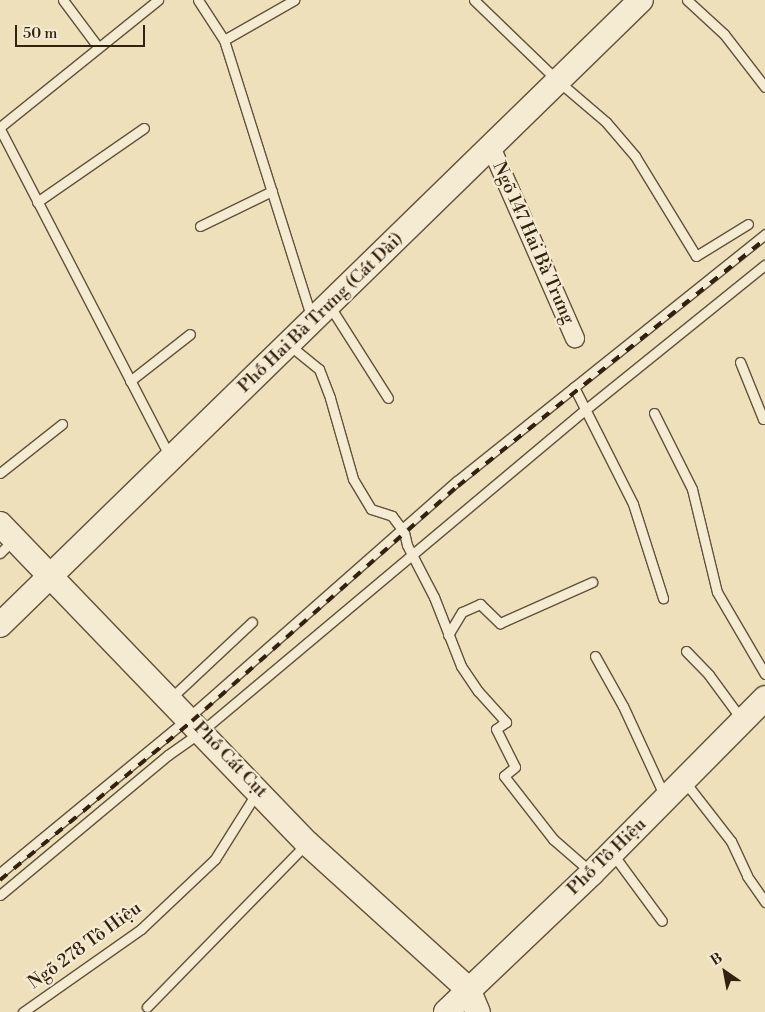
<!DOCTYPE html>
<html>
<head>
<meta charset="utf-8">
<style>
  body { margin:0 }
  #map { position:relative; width:765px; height:1012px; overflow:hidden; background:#eee0ba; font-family:"Libre Bodoni",serif }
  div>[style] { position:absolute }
  .roads { filter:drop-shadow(1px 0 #62513a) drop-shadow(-1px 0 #62513a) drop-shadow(0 1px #62513a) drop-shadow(0 -1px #62513a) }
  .lane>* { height:9px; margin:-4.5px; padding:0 4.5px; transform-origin:4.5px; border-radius:4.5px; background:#f4ebd2 }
  .street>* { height:18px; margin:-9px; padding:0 9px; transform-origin:9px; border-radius:9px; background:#f4ebd2 }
  .secondary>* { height:24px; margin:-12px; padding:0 12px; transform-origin:12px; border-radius:12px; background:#f4ebd2 }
  .rail>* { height:4px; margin-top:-2px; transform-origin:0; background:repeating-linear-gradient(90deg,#332110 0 9px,transparent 0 18px) }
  span { translate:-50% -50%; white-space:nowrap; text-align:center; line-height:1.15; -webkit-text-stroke:4.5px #f4ebd2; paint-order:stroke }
  .street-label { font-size:18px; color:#332110 }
  .north { position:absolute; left:700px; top:947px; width:50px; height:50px; -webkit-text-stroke:4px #f4ebd2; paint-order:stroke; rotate:327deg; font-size:14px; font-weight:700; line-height:20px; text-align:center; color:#332110 }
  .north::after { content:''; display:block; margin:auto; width:18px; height:22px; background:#332110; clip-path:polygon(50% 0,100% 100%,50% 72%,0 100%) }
  .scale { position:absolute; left:15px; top:25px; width:130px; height:22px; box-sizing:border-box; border:2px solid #332110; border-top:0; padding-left:6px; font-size:15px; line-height:18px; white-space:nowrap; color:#332110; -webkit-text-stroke:4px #f4ebd2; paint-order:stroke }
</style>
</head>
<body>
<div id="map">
  <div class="roads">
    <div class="lane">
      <i style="left:63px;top:0;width:59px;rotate:53.3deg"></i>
      <i style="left:198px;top:0;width:48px;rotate:57deg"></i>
      <i style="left:224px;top:40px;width:293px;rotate:72.5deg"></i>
      <i style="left:474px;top:0;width:117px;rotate:44deg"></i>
      <i style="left:558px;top:81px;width:63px;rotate:40.5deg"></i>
      <i style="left:606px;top:122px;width:45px;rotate:49.5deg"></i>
      <i style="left:635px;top:156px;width:117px;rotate:58.6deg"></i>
      <i style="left:696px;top:256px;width:61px;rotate:-31.6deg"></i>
      <i style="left:687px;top:0;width:50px;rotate:42.6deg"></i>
      <i style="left:724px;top:34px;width:67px;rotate:52.3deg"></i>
      <i style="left:224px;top:40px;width:81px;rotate:-29.7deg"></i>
      <i style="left:0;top:127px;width:203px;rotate:-38.8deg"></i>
      <i style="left:0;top:129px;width:369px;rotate:62.6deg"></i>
      <i style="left:37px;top:202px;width:130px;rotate:-34.7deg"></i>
      <i style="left:200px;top:226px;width:80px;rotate:-25.9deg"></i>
      <i style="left:329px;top:305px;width:110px;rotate:57.6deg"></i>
      <i style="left:288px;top:344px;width:40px;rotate:39deg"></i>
      <i style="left:319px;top:369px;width:31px;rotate:69deg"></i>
      <i style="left:330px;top:398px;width:84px;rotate:74.1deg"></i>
      <i style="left:353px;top:479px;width:35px;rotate:59deg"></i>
      <i style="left:371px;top:509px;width:22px;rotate:18deg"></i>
      <i style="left:392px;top:516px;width:20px;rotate:53deg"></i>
      <i style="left:404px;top:532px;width:13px;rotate:77deg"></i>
      <i style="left:407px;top:545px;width:59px;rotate:62.6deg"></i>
      <i style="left:434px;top:597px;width:74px;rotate:68.6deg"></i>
      <i style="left:461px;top:666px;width:30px;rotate:56deg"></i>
      <i style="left:478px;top:691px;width:42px;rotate:47.9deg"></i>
      <i style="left:506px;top:722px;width:12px;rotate:145deg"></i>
      <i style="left:496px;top:729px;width:42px;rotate:63.4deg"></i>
      <i style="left:515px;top:767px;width:14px;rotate:141deg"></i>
      <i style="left:504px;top:776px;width:80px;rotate:52.1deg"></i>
      <i style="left:553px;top:839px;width:52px;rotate:41.1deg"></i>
      <i style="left:740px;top:362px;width:61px;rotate:68deg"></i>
      <i style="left:763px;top:419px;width:2px;rotate:-27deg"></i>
      <i style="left:130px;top:381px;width:76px;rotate:-38.1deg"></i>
      <i style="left:574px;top:387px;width:131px;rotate:63.2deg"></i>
      <i style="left:633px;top:504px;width:99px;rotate:72.3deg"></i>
      <i style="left:654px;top:413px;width:85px;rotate:63.4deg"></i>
      <i style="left:692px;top:489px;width:106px;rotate:76.4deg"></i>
      <i style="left:717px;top:592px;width:95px;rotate:59.7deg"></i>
      <i style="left:0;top:473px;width:79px;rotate:-38.3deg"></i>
      <i style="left:0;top:553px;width:20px;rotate:-45deg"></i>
      <i style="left:448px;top:635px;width:27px;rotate:-59deg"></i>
      <i style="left:462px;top:612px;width:20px;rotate:-24deg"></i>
      <i style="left:480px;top:604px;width:28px;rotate:44deg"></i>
      <i style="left:500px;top:623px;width:101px;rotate:-24deg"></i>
      <i style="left:686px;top:651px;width:33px;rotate:46deg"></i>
      <i style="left:709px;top:675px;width:56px;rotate:53.7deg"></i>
      <i style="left:595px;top:656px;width:57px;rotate:60.8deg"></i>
      <i style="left:623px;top:706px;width:100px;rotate:65.2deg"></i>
      <i style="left:171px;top:698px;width:111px;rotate:-43.2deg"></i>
      <i style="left:685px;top:782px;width:75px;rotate:52.1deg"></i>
      <i style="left:731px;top:841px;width:38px;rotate:65deg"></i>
      <i style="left:747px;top:876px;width:32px;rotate:55deg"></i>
      <i style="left:612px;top:853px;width:84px;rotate:53.7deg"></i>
      <i style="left:0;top:873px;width:245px;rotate:-39.5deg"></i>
      <i style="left:189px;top:717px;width:357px;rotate:-41.4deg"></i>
      <i style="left:457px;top:481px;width:395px;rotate:-38.7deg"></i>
      <i style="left:0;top:895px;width:219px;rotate:-39.8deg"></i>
      <i style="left:168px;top:755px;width:42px;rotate:-35.2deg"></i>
      <i style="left:202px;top:731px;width:500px;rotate:-40deg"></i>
      <i style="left:585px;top:410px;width:231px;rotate:-38.9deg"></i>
      <i style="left:147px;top:1007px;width:229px;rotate:-45.7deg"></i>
      <i style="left:23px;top:1012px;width:144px;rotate:-35.1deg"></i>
      <i style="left:141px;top:929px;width:102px;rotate:-43.4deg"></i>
      <i style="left:215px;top:859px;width:79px;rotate:-57.9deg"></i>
    </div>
    <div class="street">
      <i style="left:491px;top:147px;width:209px;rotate:66.3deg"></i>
    </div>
    <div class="secondary">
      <i style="left:0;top:524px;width:443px;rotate:46.1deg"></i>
      <i style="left:307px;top:843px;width:217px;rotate:42.2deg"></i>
      <i style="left:468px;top:989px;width:25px;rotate:67deg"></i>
      <i style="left:0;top:625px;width:895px;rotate:-44.28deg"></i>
      <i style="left:446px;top:1012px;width:202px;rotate:-43.6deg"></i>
      <i style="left:592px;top:873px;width:246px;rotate:-45.3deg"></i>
    </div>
  </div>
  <div class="rail">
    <i style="left:0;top:880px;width:249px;rotate:-39.6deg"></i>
    <i style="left:192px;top:721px;width:355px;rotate:-41.5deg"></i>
    <i style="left:458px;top:486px;width:394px;rotate:-38.8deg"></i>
  </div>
  <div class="street-label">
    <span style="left:533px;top:243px;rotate:66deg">Ngõ 147 Hai Bà Trưng</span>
    <span style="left:321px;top:313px;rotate:-44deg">Phố Hai Bà Trưng (Cát Dài)</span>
    <span style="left:230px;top:760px;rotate:46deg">Phố Cát Cụt</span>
    <span style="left:607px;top:857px;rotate:-44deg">Phố Tô Hiệu</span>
    <span style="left:85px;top:946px;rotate:-36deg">Ngõ 278 Tô Hiệu</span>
  </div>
  <div class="north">B</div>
  <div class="scale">50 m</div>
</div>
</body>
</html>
